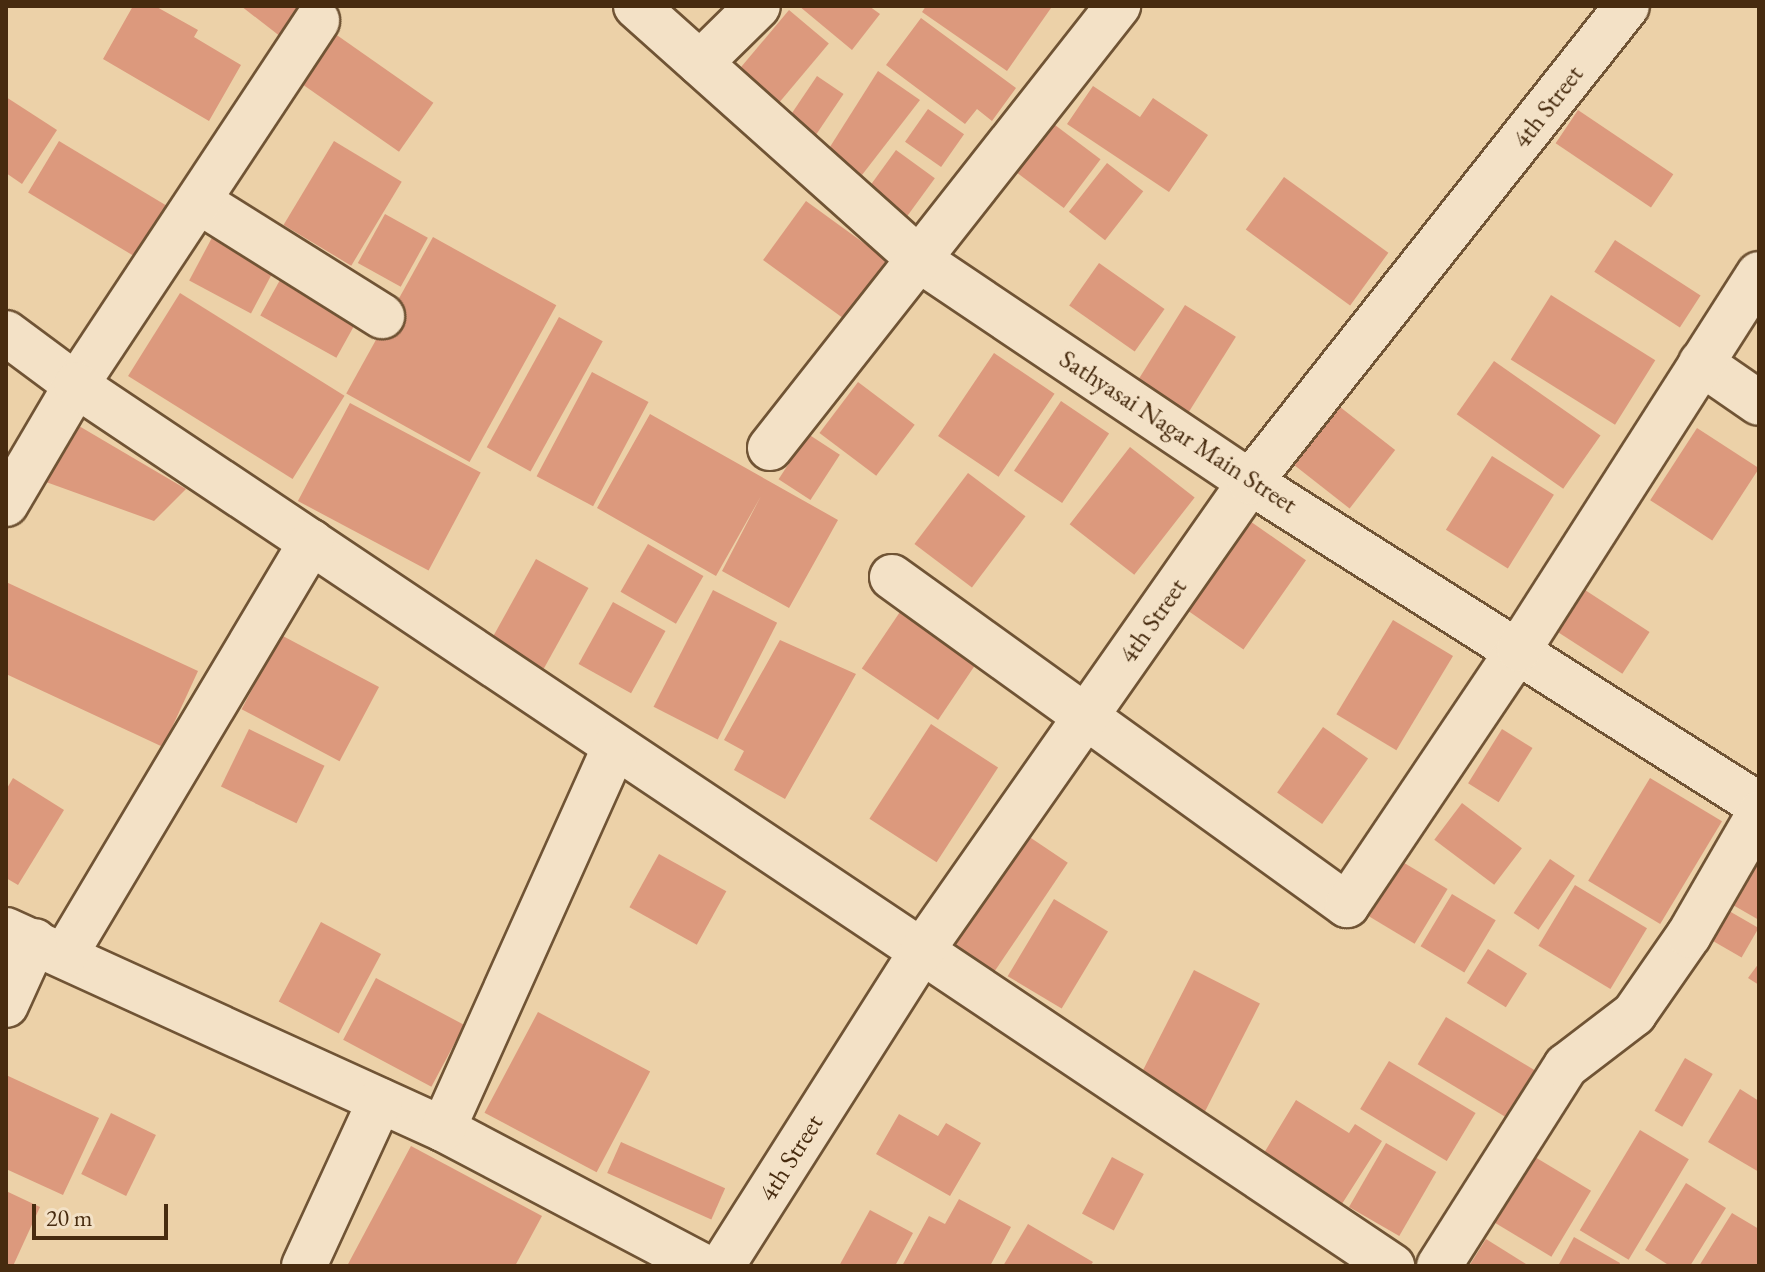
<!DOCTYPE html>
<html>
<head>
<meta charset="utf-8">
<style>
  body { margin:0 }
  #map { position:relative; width:1765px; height:1272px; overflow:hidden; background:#ecd1a8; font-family:"EB Garamond",serif }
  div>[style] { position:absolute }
  .building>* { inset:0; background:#dc997d; transform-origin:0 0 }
  .roads { filter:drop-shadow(2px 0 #705435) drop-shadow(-2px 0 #705435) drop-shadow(0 2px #705435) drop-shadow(0 -2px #705435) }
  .minor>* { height:44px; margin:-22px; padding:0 22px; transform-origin:22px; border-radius:22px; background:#f3e1c6 }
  span { translate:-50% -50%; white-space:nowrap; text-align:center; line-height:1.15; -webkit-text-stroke:6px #f3e1c6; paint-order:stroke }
  .street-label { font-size:26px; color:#472b0f }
  .frame { position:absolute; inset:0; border:8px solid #472b0f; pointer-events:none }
  .scale { position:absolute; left:32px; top:1204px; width:136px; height:36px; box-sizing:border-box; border:4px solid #472b0f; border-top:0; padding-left:10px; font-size:24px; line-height:28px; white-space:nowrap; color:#472b0f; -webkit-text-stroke:6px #f3e1c6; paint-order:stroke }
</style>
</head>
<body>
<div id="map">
  <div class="building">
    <i style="clip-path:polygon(133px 6px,155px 6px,198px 30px,194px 37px,241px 65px,209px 121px,103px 59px)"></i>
    <i style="clip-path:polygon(241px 6px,304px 6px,281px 37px)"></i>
    <i style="clip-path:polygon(799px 6px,869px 6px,880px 14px,852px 50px)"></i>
    <i style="clip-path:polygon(926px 6px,1048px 6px,1051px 8px,1007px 71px,922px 12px)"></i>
    <i style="left:789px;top:10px;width:52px;height:85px;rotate:40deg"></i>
    <i style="clip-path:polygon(921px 18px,1016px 88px,992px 121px,977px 109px,965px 124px,886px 65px)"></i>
    <i style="left:331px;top:31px;width:125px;height:60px;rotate:35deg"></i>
    <i style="clip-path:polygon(878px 71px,920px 100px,862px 175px,828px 150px)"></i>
    <i style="left:817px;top:76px;width:32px;height:64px;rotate:34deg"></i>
    <i style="clip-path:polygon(1093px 86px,1140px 117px,1153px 98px,1208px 135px,1169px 192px,1067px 124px)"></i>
    <i style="clip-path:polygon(6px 97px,57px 130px,22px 184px,6px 173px)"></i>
    <i style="left:928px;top:109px;width:44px;height:40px;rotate:35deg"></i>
    <i style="left:1578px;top:110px;width:115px;height:40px;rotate:34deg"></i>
    <i style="left:1051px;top:122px;width:62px;height:61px;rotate:37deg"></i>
    <i style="left:59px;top:141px;width:130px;height:60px;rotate:31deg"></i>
    <i style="left:334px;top:141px;width:79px;height:98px;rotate:31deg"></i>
    <i style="left:896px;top:150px;width:48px;height:49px;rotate:36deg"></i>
    <i style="left:1107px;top:163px;width:46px;height:62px;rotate:38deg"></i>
    <i style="left:1284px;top:177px;width:129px;height:65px;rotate:36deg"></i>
    <i style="left:806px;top:201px;width:102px;height:73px;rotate:36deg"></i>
    <i style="left:385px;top:214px;width:49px;height:56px;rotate:29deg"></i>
    <i style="left:215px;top:232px;width:70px;height:55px;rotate:28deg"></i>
    <i style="left:433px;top:237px;width:141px;height:179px;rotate:29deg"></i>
    <i style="left:1615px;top:240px;width:102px;height:38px;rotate:33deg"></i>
    <i style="left:1099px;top:263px;width:80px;height:52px;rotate:35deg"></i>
    <i style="left:285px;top:271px;width:87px;height:51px;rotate:29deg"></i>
    <i style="left:180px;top:293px;width:194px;height:98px;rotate:32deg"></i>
    <i style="left:1551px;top:295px;width:123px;height:76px;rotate:32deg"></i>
    <i style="left:1185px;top:305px;width:60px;height:95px;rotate:32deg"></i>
    <i style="left:559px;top:317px;width:50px;height:149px;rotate:29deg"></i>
    <i style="left:994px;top:353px;width:73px;height:100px;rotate:34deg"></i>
    <i style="left:1494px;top:361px;width:130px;height:65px;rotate:35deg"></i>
    <i style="left:592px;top:372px;width:64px;height:118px;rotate:28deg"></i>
    <i style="left:858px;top:382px;width:71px;height:64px;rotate:37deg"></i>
    <i style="left:1061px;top:401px;width:58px;height:84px;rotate:34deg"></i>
    <i style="left:350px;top:403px;width:148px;height:111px;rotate:28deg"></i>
    <i style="left:1340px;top:407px;width:70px;height:74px;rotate:38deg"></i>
    <i style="clip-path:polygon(650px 414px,838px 520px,789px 608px,722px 571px,761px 496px,716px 576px,597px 508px)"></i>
    <i style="clip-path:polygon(79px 426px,186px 489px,154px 521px,46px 482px)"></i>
    <i style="left:1697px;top:428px;width:74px;height:86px;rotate:33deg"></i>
    <i style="left:808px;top:434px;width:38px;height:54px;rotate:33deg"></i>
    <i style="left:1130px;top:447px;width:82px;height:98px;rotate:38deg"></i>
    <i style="left:1492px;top:456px;width:73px;height:87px;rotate:32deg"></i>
    <i style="left:968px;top:473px;width:72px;height:89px;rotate:37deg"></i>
    <i style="left:1247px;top:519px;width:72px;height:109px;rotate:35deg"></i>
    <i style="left:648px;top:544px;width:64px;height:55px;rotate:30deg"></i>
    <i style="left:536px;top:559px;width:60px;height:92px;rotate:29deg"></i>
    <i style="clip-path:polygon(6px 582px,198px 671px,163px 747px,6px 674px)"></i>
    <i style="left:713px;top:590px;width:72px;height:131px;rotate:27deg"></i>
    <i style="left:1585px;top:590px;width:77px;height:50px;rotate:33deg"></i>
    <i style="left:613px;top:602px;width:60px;height:71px;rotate:29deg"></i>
    <i style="left:906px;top:603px;width:92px;height:79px;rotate:34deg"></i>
    <i style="left:1393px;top:620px;width:70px;height:110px;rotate:31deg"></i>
    <i style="left:281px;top:635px;width:111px;height:84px;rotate:28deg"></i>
    <i style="clip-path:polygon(780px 640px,856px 674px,785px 799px,734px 770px,744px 751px,724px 740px)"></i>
    <i style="left:931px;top:724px;width:80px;height:113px;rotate:33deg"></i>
    <i style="left:1323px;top:727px;width:55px;height:80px;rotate:35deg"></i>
    <i style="left:249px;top:729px;width:84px;height:64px;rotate:26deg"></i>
    <i style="left:1502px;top:729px;width:36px;height:64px;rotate:32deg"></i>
    <i style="clip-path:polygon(13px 778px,64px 810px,18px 885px,6px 878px,6px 790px)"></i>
    <i style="left:1650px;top:778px;width:84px;height:120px;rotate:31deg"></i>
    <i style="left:1462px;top:803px;width:75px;height:46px;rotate:37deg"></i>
    <i style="left:1028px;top:836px;width:48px;height:136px;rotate:34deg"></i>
    <i style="clip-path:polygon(1759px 847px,1759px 920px,1719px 897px)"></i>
    <i style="left:659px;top:854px;width:77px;height:61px;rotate:29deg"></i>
    <i style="left:1391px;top:855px;width:66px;height:64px;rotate:31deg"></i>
    <i style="left:1550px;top:859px;width:30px;height:65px;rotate:34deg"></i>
    <i style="left:1575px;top:885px;width:84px;height:71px;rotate:31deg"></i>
    <i style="left:1452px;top:894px;width:51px;height:61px;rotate:31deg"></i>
    <i style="left:1054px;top:899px;width:63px;height:90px;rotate:31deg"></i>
    <i style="left:1717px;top:904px;width:48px;height:34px;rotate:30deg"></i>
    <i style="left:321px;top:922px;width:68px;height:90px;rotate:28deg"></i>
    <i style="left:1488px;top:949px;width:46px;height:40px;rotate:32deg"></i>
    <i style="clip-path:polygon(1759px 963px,1759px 985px,1748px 978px)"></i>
    <i style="left:1194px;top:970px;width:74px;height:127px;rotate:27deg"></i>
    <i style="left:376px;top:978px;width:100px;height:70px;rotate:28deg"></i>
    <i style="left:538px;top:1012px;width:127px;height:114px;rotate:28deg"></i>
    <i style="left:1446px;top:1017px;width:106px;height:55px;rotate:31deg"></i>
    <i style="left:1685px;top:1058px;width:32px;height:61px;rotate:30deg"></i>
    <i style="left:1389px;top:1061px;width:101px;height:56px;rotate:31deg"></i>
    <i style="clip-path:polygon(6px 1075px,99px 1118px,63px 1195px,6px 1169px)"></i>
    <i style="clip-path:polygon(1740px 1089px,1759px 1101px,1759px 1172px,1708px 1142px)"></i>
    <i style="clip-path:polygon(1296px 1100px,1349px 1133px,1355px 1124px,1382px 1141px,1340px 1207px,1261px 1158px)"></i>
    <i style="left:111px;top:1113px;width:50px;height:68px;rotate:26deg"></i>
    <i style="clip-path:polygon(899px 1114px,938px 1136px,946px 1123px,981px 1143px,950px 1196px,876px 1154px)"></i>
    <i style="left:1640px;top:1130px;width:57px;height:117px;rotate:31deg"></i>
    <i style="left:621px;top:1142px;width:114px;height:34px;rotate:24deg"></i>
    <i style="left:1386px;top:1143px;width:58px;height:74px;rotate:30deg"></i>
    <i style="clip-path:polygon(411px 1146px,542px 1216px,515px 1266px,347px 1266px)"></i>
    <i style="left:1525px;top:1151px;width:77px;height:77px;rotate:31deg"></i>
    <i style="left:1112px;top:1157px;width:36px;height:64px;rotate:28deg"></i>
    <i style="clip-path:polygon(1686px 1183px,1726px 1208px,1690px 1266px,1670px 1266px,1645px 1250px)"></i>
    <i style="clip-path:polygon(6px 1191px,40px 1207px,13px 1266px,6px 1266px)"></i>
    <i style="clip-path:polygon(959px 1199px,1011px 1227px,990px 1266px,902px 1266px,929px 1216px,945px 1224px)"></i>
    <i style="clip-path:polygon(870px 1210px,913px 1233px,895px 1266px,839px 1266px)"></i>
    <i style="clip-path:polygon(1732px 1213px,1759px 1229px,1759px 1266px,1699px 1266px)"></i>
    <i style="clip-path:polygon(1028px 1224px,1093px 1262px,1090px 1266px,1003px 1266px)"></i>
    <i style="clip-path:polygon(1574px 1237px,1620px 1263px,1619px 1266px,1558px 1266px)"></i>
    <i style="clip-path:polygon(1486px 1239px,1529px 1266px,1469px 1266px)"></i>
  </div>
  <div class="roads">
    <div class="minor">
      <i style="left:636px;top:6px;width:382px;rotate:41.8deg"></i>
      <i style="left:921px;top:261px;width:396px;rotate:33.9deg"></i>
      <i style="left:1250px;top:482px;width:603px;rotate:32.4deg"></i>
      <i style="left:700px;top:63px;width:81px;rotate:-44.5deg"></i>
      <i style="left:200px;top:202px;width:215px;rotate:32.1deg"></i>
      <i style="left:6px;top:333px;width:87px;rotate:36.6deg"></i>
      <i style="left:76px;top:385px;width:437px;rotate:-56.5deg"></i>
      <i style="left:1701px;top:363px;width:70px;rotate:34.6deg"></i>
      <i style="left:770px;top:448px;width:563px;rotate:-51.79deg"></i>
      <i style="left:6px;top:504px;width:138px;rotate:-59.5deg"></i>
      <i style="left:76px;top:385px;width:1584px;rotate:33.8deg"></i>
      <i style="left:892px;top:577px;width:561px;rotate:35.79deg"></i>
      <i style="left:1347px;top:905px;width:308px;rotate:-56.1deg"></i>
      <i style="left:1519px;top:649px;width:445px;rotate:-57.4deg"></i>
      <i style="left:6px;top:930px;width:480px;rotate:24.5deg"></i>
      <i style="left:443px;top:1129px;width:294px;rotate:27.8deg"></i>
      <i style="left:65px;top:955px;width:481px;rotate:-59.2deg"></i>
      <i style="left:6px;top:1005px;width:70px;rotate:-65.6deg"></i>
      <i style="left:443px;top:1129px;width:419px;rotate:-65.8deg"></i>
      <i style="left:304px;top:1266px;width:182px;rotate:-65.3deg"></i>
      <i style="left:722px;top:1266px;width:375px;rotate:-57.6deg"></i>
      <i style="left:923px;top:949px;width:570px;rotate:-55deg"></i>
      <i style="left:1250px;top:482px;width:607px;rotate:-51.62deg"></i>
      <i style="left:1439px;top:1266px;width:237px;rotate:-57.6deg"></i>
      <i style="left:1566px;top:1066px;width:86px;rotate:-37.4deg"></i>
      <i style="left:1634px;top:1014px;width:96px;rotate:-55.2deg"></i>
      <i style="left:1689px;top:935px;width:140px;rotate:-60deg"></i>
    </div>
  </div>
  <div class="street-label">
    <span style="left:1548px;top:107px;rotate:-52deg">4th Street</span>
    <span style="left:1178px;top:432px;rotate:33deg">Sathyasai Nagar Main Street</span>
    <span style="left:1153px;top:621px;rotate:-55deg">4th Street</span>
    <span style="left:791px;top:1158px;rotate:-58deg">4th Street</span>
  </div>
  <div class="frame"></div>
  <div class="scale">20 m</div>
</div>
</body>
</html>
